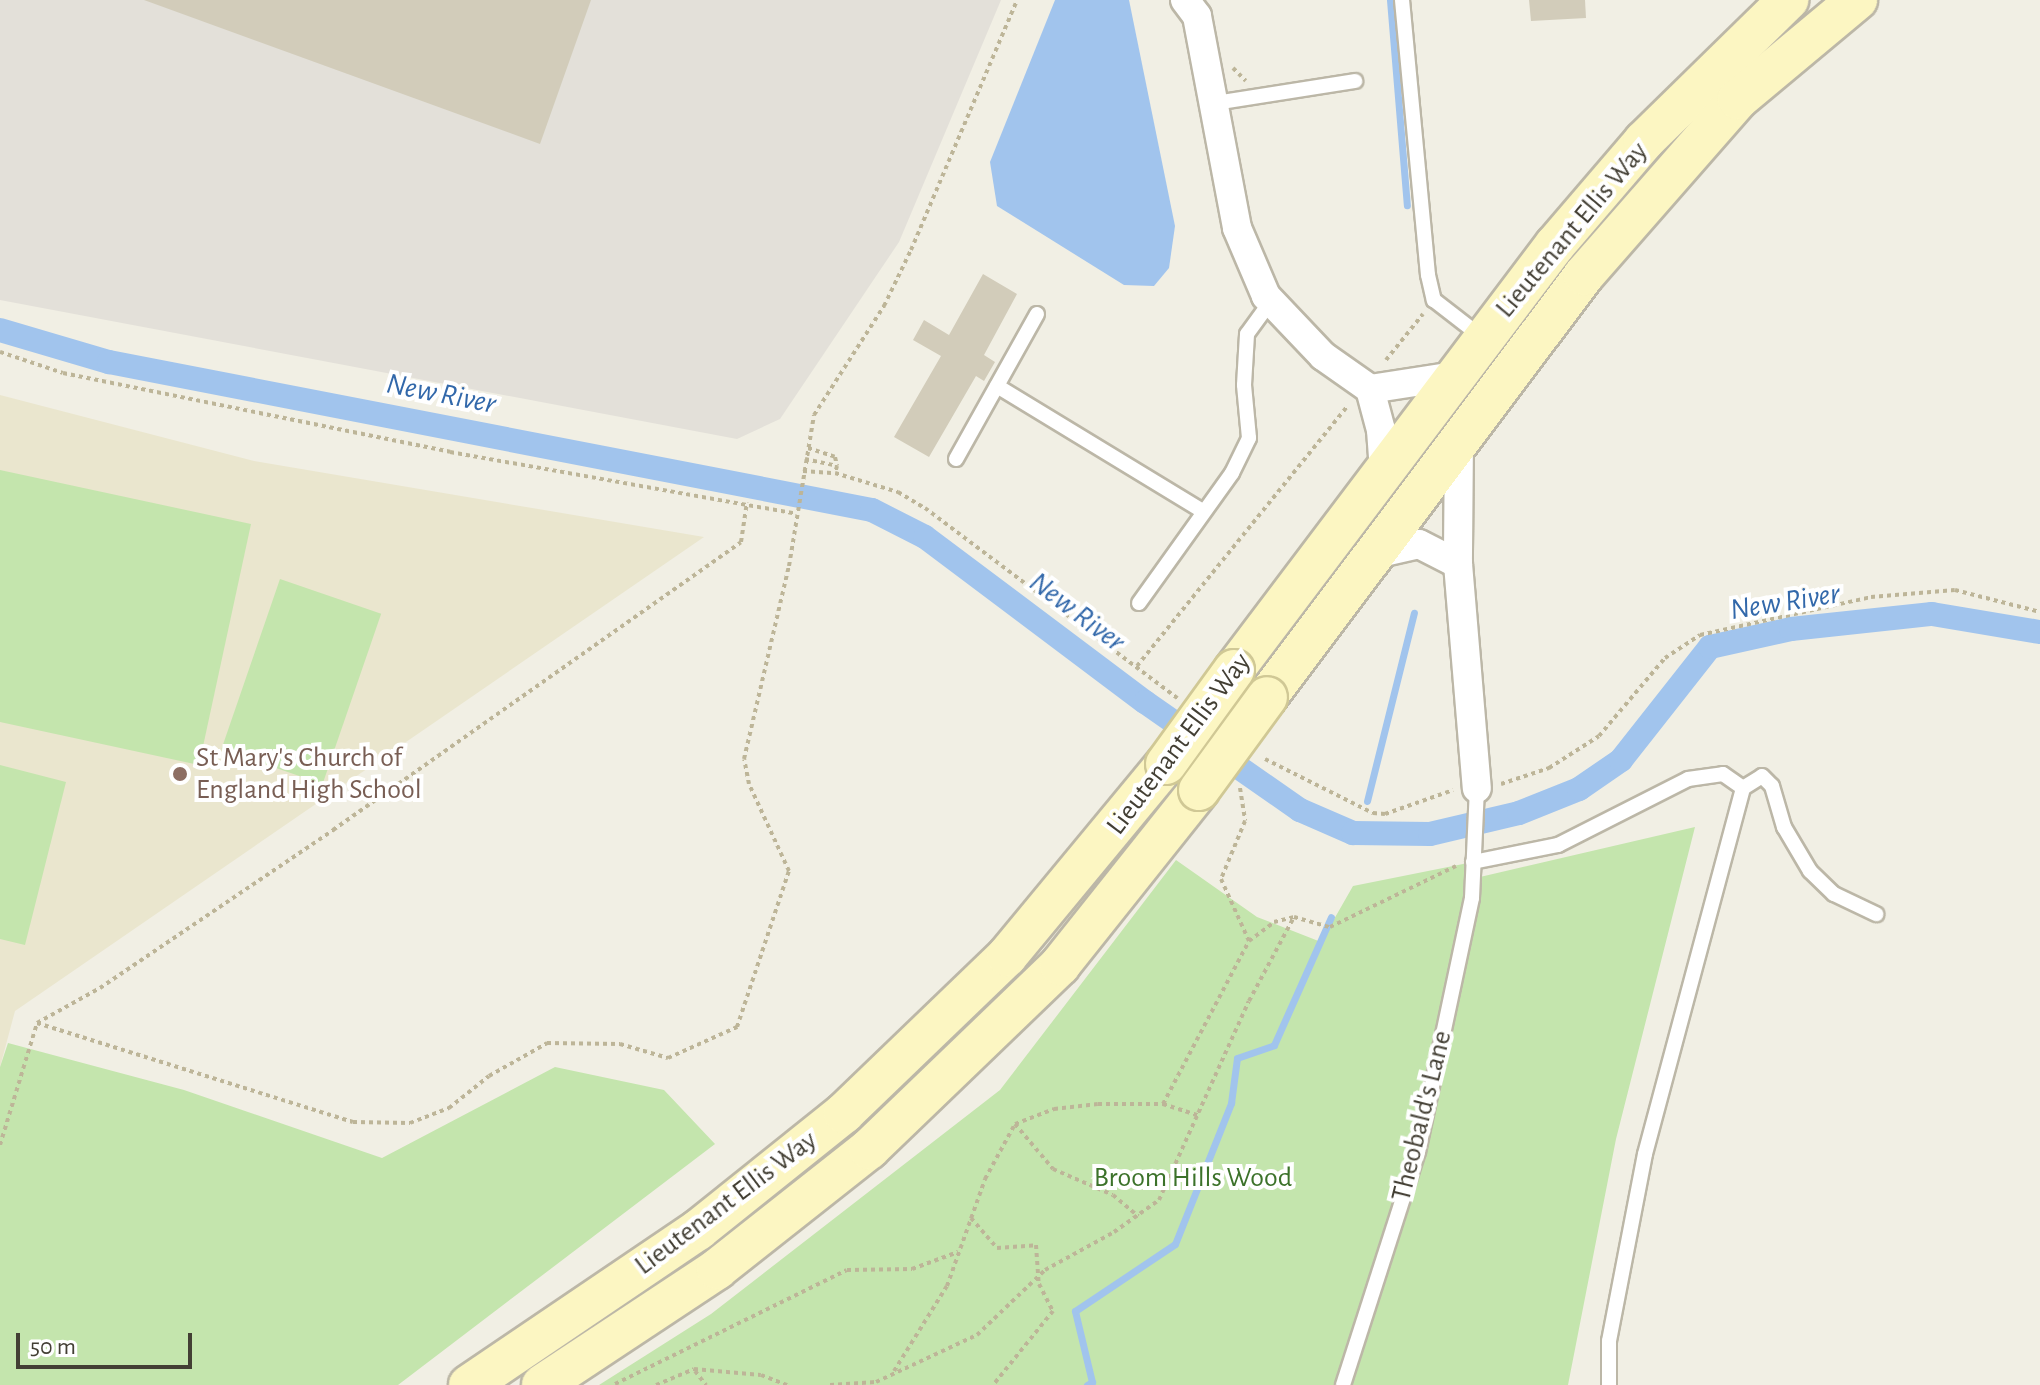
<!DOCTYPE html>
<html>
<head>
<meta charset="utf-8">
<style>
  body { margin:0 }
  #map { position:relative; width:2040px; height:1385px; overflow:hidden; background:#f1efe4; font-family:"Alegreya Sans",sans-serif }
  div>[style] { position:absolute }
  .industrial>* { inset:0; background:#e3e0d9 }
  .education>* { inset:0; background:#eae6ce }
  .green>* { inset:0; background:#c4e5ad; transform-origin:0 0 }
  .water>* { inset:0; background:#a1c4ed }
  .stream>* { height:7px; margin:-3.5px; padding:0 3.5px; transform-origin:3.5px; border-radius:3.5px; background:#a1c4ed }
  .canal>* { height:24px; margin:-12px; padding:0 12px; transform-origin:12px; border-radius:12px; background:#a1c4ed }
  .building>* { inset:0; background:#d2ccba }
  .path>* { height:4px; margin-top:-2px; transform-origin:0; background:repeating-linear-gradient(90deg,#bdb598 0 4px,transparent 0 8px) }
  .roads { filter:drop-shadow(2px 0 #bcb7a7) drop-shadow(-2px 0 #bcb7a7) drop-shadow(0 2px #bcb7a7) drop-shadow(0 -2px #bcb7a7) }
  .lane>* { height:14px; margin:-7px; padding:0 7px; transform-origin:7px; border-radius:7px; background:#fff }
  .street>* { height:28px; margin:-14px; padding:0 14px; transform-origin:14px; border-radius:14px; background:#fff }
  .secondary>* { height:40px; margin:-20px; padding:0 20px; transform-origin:20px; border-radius:20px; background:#fcf6c2 }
  .bridges { filter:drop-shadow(2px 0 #d0c895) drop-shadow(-2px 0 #d0c895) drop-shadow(0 2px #d0c895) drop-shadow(0 -2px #d0c895) }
  .secondary-bridge>* { height:40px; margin:-20px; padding:0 20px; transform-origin:20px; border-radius:20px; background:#fcf6c2 }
  .dots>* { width:22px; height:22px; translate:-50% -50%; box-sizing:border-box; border:4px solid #fff; border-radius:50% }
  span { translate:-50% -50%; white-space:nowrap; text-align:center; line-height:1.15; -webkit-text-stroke:8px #fff; paint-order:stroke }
  .street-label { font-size:28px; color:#433f34 }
  .education-label { font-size:28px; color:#785e54 }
  .left { translate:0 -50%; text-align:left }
  .park-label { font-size:28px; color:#3c722a }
  .water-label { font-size:30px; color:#3268aa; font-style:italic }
  .scale { position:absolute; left:16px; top:1333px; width:176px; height:36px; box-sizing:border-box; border:4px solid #433f34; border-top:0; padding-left:10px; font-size:24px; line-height:28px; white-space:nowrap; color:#433f34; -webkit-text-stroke:6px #fff; paint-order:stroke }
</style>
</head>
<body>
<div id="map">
  <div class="industrial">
    <i style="clip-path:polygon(0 0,1001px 0,899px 242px,780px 419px,737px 439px,0 300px)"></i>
  </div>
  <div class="education">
    <i style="clip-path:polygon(0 395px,254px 461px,704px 537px,15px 1011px,0 1067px)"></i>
  </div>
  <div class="green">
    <i style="clip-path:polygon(0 470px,251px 524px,199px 765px,0 722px)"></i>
    <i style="left:280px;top:579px;width:107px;height:180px;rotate:19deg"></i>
    <i style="clip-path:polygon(0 765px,66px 782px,25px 945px,0 939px)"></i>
    <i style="clip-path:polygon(1695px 827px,1616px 1139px,1568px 1385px,599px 1385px,711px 1314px,1000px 1090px,1176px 860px,1257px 917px,1321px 942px,1353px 886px,1473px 862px,1480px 877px)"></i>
    <i style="clip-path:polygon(8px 1043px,184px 1090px,382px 1158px,555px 1067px,664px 1090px,715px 1144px,398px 1385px,0 1385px,0 1067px)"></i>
  </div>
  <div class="water">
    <i style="clip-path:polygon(1055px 0,1129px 0,1175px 226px,1169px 268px,1154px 286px,1124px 285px,997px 206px,990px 162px)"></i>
  </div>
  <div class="stream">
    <i style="left:1390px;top:0;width:206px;rotate:85.3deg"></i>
    <i style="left:1367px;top:801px;width:194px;rotate:-76deg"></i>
    <i style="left:1087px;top:1385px;width:6px;rotate:-31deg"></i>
    <i style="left:1092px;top:1382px;width:73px;rotate:-103.5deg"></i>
    <i style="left:1075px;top:1311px;width:120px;rotate:-33.8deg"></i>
    <i style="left:1175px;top:1244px;width:152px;rotate:-68.3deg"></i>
    <i style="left:1231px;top:1103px;width:45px;rotate:-82.4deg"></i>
    <i style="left:1237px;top:1058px;width:39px;rotate:-19deg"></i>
    <i style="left:1274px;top:1045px;width:140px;rotate:-66deg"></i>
  </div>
  <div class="canal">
    <i style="left:0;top:330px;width:114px;rotate:16.4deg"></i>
    <i style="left:109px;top:362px;width:777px;rotate:10.98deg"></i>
    <i style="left:872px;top:510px;width:59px;rotate:27deg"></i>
    <i style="left:925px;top:537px;width:275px;rotate:36.9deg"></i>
    <i style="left:1145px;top:702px;width:189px;rotate:34.9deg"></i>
    <i style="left:1300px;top:810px;width:58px;rotate:23.5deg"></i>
    <i style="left:1353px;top:833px;width:77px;rotate:0.7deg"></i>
    <i style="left:1430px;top:834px;width:91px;rotate:-13.3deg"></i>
    <i style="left:1519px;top:813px;width:65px;rotate:-21.8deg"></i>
    <i style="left:1579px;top:789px;width:51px;rotate:-34.6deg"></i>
    <i style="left:1621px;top:760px;width:144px;rotate:-51.8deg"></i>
    <i style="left:1710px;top:647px;width:83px;rotate:-12.5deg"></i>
    <i style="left:1791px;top:629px;width:142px;rotate:-6.1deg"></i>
    <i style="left:1932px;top:614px;width:109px;rotate:9.5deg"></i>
  </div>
  <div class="building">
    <i style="clip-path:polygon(144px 0,591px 0,540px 144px)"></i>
    <i style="clip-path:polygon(1529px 0,1585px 0,1586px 18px,1531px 21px)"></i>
    <i style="clip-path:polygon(983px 274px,1017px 294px,984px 355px,995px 362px,984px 381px,976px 376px,929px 457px,894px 437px,941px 356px,913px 340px,924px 320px,949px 335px)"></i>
  </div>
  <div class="path">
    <i style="left:1233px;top:68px;width:18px;rotate:45deg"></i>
    <i style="left:0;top:352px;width:66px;rotate:18.4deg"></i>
    <i style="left:63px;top:373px;width:395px;rotate:11.5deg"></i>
    <i style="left:450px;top:452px;width:352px;rotate:10.1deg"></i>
    <i style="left:1386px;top:360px;width:59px;rotate:-51.2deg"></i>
    <i style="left:808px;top:448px;width:28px;rotate:18deg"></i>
    <i style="left:835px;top:457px;width:9px;rotate:77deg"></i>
    <i style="left:805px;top:459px;width:33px;rotate:12deg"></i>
    <i style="left:837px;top:466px;width:7px;rotate:106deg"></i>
    <i style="left:803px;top:471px;width:32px;rotate:4deg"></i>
    <i style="left:835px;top:473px;width:66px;rotate:16.8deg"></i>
    <i style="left:898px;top:492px;width:31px;rotate:31deg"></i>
    <i style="left:925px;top:508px;width:316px;rotate:37deg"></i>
    <i style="left:1137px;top:666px;width:333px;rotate:-51deg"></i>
    <i style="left:1265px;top:759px;width:121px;rotate:26.6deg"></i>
    <i style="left:1373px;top:813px;width:12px;rotate:5deg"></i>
    <i style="left:1385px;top:814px;width:72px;rotate:-19.4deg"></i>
    <i style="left:1501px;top:784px;width:51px;rotate:-18.4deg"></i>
    <i style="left:1549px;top:768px;width:59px;rotate:-32.6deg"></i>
    <i style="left:1599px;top:736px;width:102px;rotate:-49.8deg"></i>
    <i style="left:1665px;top:658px;width:42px;rotate:-33.3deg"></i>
    <i style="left:1700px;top:635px;width:175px;rotate:-12.5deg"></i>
    <i style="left:1871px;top:597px;width:84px;rotate:-4.8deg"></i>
    <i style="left:1955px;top:590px;width:88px;rotate:14.5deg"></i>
    <i style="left:1240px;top:788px;width:33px;rotate:81deg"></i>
    <i style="left:1245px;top:821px;width:63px;rotate:112.5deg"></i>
    <i style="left:1221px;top:879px;width:68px;rotate:65.7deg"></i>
    <i style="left:37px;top:1023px;width:331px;rotate:17.4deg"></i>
    <i style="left:353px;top:1122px;width:57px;rotate:1deg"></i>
    <i style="left:410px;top:1123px;width:42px;rotate:-21deg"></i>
    <i style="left:449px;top:1108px;width:51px;rotate:-38.7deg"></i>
    <i style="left:489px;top:1076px;width:67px;rotate:-29.6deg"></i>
    <i style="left:547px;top:1043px;width:73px;rotate:0.8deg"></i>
    <i style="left:620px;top:1044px;width:50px;rotate:16.3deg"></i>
    <i style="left:668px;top:1058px;width:76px;rotate:-24.2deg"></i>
    <i style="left:737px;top:1027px;width:164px;rotate:-71.6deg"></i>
    <i style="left:789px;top:871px;width:96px;rotate:-114.7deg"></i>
    <i style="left:749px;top:784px;width:25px;rotate:-101deg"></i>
    <i style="left:744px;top:759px;width:198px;rotate:-76.9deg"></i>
    <i style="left:789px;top:566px;width:153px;rotate:-80.6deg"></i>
    <i style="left:814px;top:415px;width:130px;rotate:-57.3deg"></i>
    <i style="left:884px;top:306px;width:62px;rotate:-64.3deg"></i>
    <i style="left:911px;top:250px;width:272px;rotate:-67deg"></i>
    <i style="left:1163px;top:1104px;width:184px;rotate:-62.2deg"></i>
    <i style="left:1249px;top:941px;width:31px;rotate:-37deg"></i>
    <i style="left:1274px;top:922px;width:21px;rotate:-14deg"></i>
    <i style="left:1015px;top:1124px;width:59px;rotate:49.8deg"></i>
    <i style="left:1053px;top:1169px;width:65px;rotate:23.4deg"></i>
    <i style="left:1113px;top:1195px;width:33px;rotate:40deg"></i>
    <i style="left:0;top:1145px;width:127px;rotate:-73.1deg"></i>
    <i style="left:37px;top:1023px;width:72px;rotate:-29.1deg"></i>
    <i style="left:100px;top:988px;width:282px;rotate:-34.1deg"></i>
    <i style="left:333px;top:830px;width:499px;rotate:-35.2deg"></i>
    <i style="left:741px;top:542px;width:40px;rotate:-81.5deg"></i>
    <i style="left:971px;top:1218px;width:40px;rotate:49deg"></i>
    <i style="left:997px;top:1248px;width:39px;rotate:-4deg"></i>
    <i style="left:1036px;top:1245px;width:39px;rotate:86deg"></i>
    <i style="left:1039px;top:1284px;width:30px;rotate:63deg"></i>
    <i style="left:1053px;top:1311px;width:95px;rotate:129deg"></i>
    <i style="left:695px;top:1371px;width:18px;rotate:52deg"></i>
    <i style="left:894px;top:1371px;width:100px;rotate:-58.1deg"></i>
    <i style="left:947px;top:1286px;width:114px;rotate:-70.4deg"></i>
    <i style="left:985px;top:1179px;width:63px;rotate:-61.4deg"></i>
    <i style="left:1015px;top:1124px;width:42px;rotate:-21deg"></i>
    <i style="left:1054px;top:1109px;width:44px;rotate:-6.5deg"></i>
    <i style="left:1098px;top:1104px;width:65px"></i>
    <i style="left:1163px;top:1104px;width:38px;rotate:18deg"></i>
    <i style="left:615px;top:1384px;width:258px;rotate:-26.2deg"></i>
    <i style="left:847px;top:1270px;width:65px;rotate:-0.9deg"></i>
    <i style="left:912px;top:1269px;width:49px;rotate:-20.3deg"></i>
    <i style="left:656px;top:1385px;width:41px;rotate:-22.8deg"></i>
    <i style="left:694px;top:1369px;width:67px;rotate:5.1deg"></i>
    <i style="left:761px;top:1375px;width:28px;rotate:21deg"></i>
    <i style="left:830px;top:1385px;width:46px;rotate:-3.7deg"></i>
    <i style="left:876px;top:1382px;width:111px;rotate:-25deg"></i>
    <i style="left:977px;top:1335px;width:94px;rotate:-43.7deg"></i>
    <i style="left:1045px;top:1270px;width:79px;rotate:-28.8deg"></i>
    <i style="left:1114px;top:1232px;width:55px;rotate:-35.4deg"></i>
    <i style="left:1159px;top:1200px;width:218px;rotate:-65.7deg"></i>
    <i style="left:1249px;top:1001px;width:95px;rotate:-61.8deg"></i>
    <i style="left:1294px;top:917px;width:37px;rotate:16deg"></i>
    <i style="left:1330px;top:927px;width:140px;rotate:-25.8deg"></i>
  </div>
  <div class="roads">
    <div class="lane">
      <i style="left:1402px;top:0;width:276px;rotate:84.6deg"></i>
      <i style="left:1428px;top:275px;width:26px;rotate:77deg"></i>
      <i style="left:1434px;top:300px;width:62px;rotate:37.8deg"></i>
      <i style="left:1215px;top:103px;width:142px;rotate:-8.9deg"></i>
      <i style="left:997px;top:386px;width:242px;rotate:31.3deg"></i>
      <i style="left:956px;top:459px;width:166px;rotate:-60.8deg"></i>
      <i style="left:1139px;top:603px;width:160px;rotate:-54.4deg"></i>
      <i style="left:1232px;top:473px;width:39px;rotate:-64deg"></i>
      <i style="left:1249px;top:438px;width:53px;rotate:-95.4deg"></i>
      <i style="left:1244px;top:385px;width:51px;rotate:-86.6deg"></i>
      <i style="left:1247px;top:334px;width:41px;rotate:-54deg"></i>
      <i style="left:1473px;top:862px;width:87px;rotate:-11.3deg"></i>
      <i style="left:1558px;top:845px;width:146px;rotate:-26.9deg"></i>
      <i style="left:1688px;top:779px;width:35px;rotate:-8deg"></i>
      <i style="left:1723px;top:774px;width:24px;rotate:35deg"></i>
      <i style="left:1343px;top:1385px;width:245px;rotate:-72.2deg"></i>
      <i style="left:1418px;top:1152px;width:260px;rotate:-78deg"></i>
      <i style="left:1472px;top:898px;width:110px;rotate:-87.4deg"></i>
      <i style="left:1609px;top:1385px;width:44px;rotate:-90deg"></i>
      <i style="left:1609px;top:1341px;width:190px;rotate:-79.1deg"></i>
      <i style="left:1645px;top:1154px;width:379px;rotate:-75deg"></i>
      <i style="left:1743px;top:788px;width:22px;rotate:-32deg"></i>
      <i style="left:1762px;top:776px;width:14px;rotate:45deg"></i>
      <i style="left:1772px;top:786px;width:43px;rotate:73.7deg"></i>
      <i style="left:1784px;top:827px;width:51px;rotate:59.4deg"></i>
      <i style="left:1810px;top:871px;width:33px;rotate:44deg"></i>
      <i style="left:1834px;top:894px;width:47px;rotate:25.5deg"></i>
    </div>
    <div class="street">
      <i style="left:1185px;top:0;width:20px;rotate:53deg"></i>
      <i style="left:1197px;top:16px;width:216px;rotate:79.3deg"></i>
      <i style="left:1237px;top:228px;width:74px;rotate:66.9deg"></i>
      <i style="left:1266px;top:296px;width:83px;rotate:46.5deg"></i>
      <i style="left:1323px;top:356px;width:57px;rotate:35.1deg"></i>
      <i style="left:1370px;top:389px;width:42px;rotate:75deg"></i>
      <i style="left:1381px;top:430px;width:41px;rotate:85.8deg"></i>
      <i style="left:1370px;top:389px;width:85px;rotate:-8.8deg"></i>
      <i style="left:1459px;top:438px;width:126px;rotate:90.5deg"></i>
      <i style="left:1458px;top:564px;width:225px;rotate:85.2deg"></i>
      <i style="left:1375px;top:554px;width:45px;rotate:-12.8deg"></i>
      <i style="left:1419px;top:544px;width:44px;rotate:27.1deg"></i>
    </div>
    <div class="secondary">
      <i style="left:1234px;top:670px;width:533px;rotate:-52.94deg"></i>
      <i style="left:1555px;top:245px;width:137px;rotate:-49.4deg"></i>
      <i style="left:1644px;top:141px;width:202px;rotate:-44.4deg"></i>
      <i style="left:1267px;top:697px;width:528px;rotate:-53.09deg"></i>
      <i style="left:1584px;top:275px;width:234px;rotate:-48.8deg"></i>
      <i style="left:1738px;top:99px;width:155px;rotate:-39.8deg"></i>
      <i style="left:469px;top:1385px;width:277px;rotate:-34.1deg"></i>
      <i style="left:698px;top:1230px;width:187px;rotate:-38.7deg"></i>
      <i style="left:844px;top:1113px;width:226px;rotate:-43.9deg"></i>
      <i style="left:1007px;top:956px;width:249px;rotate:-50.4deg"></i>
      <i style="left:542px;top:1385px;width:210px;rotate:-33.5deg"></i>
      <i style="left:717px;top:1269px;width:194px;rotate:-38.3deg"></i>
      <i style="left:869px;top:1149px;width:265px;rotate:-43.9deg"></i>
      <i style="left:1060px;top:965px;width:223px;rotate:-51.5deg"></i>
    </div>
  </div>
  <div class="bridges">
    <div class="secondary-bridge">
      <i style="left:1166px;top:764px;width:116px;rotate:-54.1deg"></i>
      <i style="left:1199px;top:790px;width:115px;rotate:-53.8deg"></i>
    </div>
  </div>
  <div class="dots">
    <i style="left:180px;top:774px;background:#8d6e63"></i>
  </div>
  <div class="street-label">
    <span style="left:1572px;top:230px;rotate:-50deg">Lieutenant Ellis Way</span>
    <span style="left:1179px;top:744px;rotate:-53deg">Lieutenant Ellis Way</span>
    <span style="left:1422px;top:1116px;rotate:-76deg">Theobald's Lane</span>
    <span style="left:726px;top:1203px;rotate:-37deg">Lieutenant Ellis Way</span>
  </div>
  <div class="education-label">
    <span class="left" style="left:196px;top:774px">St Mary's Church of<br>England High School</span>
  </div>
  <div class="park-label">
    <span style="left:1193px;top:1178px">Broom Hills Wood</span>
  </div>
  <div class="water-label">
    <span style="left:441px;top:394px;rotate:11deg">New River</span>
    <span style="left:1785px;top:602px;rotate:-9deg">New River</span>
    <span style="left:1077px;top:612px;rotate:37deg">New River</span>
  </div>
  <div class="scale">50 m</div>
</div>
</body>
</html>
